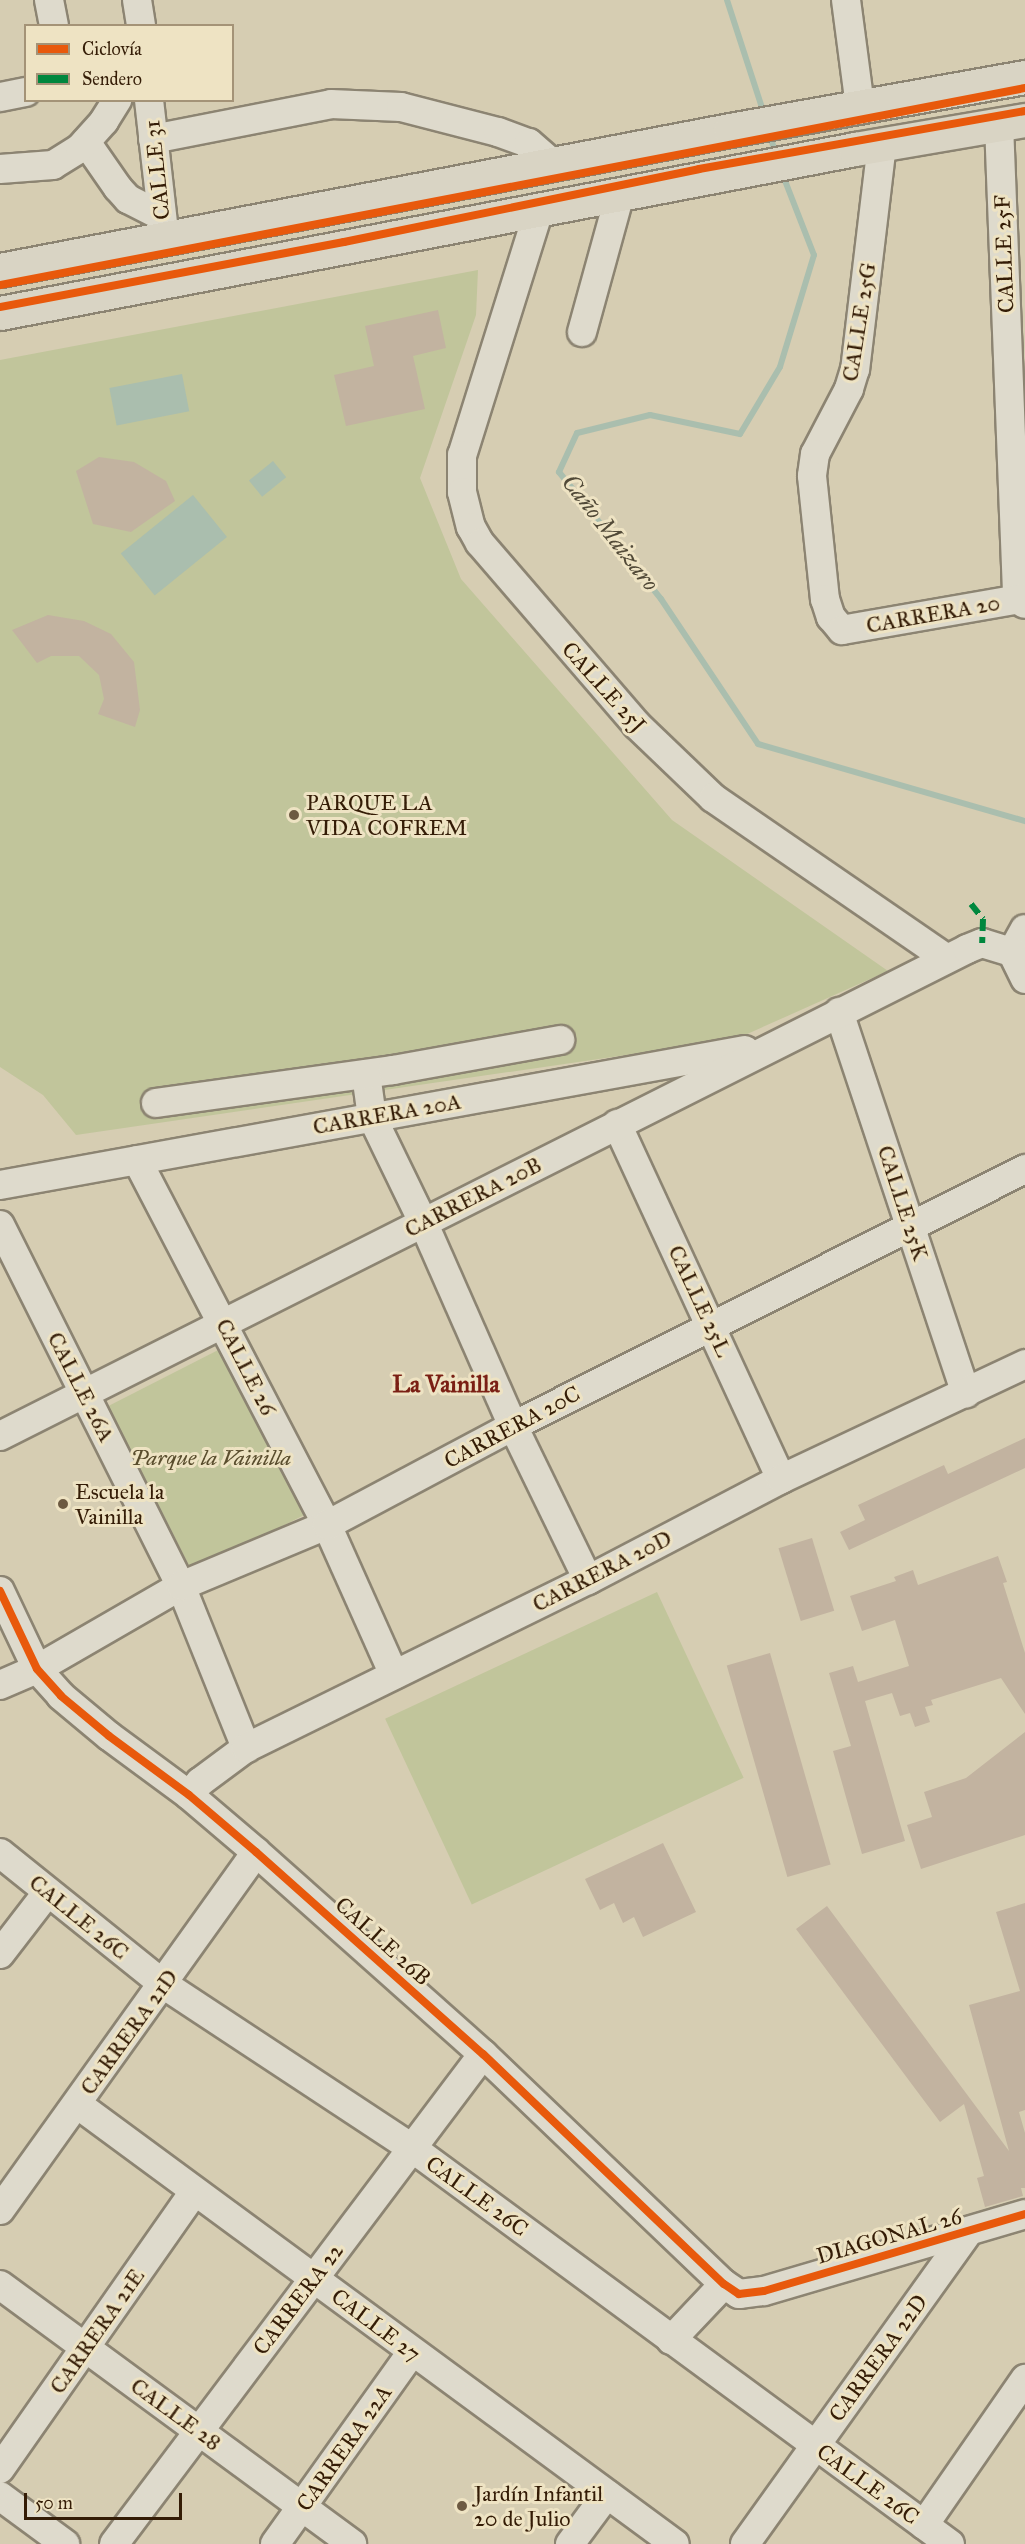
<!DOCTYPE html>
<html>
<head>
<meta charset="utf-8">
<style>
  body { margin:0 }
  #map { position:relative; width:1025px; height:2544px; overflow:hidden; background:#d6cdb2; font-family:"IM FELL Great Primer",serif }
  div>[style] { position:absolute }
  .green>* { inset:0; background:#c1c59b; transform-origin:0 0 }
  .water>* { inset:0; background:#aabeae; transform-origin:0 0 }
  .stream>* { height:6px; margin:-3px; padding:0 3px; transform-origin:3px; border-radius:3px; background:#aabeae }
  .building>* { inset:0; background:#c2b3a0; transform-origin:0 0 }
  .roads { filter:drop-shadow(2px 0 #8c8472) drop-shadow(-2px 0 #8c8472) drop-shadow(0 2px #8c8472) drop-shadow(0 -2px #8c8472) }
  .minor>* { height:28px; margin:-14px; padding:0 14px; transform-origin:14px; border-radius:14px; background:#dedacc }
  .major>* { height:33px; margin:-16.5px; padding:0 16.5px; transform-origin:16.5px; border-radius:16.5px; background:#d9d4c4 }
  .quiet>* { height:6px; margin-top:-3px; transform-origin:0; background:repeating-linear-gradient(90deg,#00873e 0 12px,transparent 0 18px) }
  .cycleway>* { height:8px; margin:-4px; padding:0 4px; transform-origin:4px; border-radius:4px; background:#e8590c }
  .dots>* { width:16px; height:16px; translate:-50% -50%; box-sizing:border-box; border:3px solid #eee3c3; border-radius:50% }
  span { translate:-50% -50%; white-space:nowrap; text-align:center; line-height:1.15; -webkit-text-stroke:6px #eee3c3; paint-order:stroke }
  .street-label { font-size:22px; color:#341c06 }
  .poi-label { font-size:22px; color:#341c06 }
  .left { translate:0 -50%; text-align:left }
  .park-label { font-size:22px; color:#594d2d; font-style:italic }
  .water-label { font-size:24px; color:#524a38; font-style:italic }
  .neighbourhood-label { font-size:24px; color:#7a1f14; font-weight:700 }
  .legend { position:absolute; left:24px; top:24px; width:210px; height:78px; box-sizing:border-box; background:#eee3c3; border:2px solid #a49377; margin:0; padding:8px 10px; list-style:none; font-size:18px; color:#341c06 }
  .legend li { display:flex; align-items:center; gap:12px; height:30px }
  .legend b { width:30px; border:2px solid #a49377 }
  .scale { position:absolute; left:24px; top:2493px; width:158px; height:27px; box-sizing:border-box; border:3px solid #341c06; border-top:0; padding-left:8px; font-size:18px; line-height:21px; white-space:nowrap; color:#341c06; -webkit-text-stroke:4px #eee3c3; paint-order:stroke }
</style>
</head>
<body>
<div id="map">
  <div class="green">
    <i style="clip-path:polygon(478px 270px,476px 315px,420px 478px,461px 579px,672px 820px,888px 971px,736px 1039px,76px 1135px,43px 1095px,0 1067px,0 360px)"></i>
    <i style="left:230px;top:1344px;width:186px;height:137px;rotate:63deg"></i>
    <i style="left:657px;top:1592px;width:205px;height:300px;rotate:65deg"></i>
  </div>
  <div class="water">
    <i style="left:182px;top:374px;width:38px;height:74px;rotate:79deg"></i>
    <i style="left:273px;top:461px;width:21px;height:31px;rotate:51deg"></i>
    <i style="left:193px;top:495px;width:54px;height:93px;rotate:51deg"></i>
  </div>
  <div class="stream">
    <i style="left:727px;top:0;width:120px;rotate:72deg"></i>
    <i style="left:769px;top:133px;width:22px;rotate:72deg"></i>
    <i style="left:782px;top:173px;width:88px;rotate:68.7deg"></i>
    <i style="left:814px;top:255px;width:117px;rotate:106.9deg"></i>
    <i style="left:780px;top:367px;width:78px;rotate:120.8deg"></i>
    <i style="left:740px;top:434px;width:92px;rotate:-168.1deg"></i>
    <i style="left:650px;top:415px;width:75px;rotate:166.1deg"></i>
    <i style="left:577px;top:433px;width:43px;rotate:114.8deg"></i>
    <i style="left:559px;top:472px;width:163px;rotate:51.2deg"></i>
    <i style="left:661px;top:599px;width:174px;rotate:56.2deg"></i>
    <i style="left:758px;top:744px;width:278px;rotate:16.1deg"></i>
  </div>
  <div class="building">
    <i style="clip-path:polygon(438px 310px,446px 348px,413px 356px,425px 409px,346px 426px,334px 375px,374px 366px,365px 326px)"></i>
    <i style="clip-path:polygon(99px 457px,134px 462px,166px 481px,175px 501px,131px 532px,93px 524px,76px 471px)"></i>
    <i style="clip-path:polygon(48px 615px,84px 621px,111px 634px,134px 662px,140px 710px,135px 727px,98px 714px,104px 699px,99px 675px,79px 656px,51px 656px,37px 663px,12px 630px)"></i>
    <i style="clip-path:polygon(1025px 1438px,1025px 1468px,849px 1550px,840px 1532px,865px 1520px,858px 1505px,944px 1465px,948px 1474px)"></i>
    <i style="left:812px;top:1538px;width:76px;height:35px;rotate:73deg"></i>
    <i style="clip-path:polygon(998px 1556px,1007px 1582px,1003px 1583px,1025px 1653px,1025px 1714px,1001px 1678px,931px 1700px,933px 1705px,925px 1707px,930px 1722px,915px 1727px,910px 1713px,900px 1716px,892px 1693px,865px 1701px,905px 1841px,862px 1854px,833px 1751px,851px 1746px,829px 1673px,853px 1666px,858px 1682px,909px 1666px,895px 1620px,862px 1631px,850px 1596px,896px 1581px,894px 1577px,913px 1570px,918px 1585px)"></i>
    <i style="left:770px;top:1653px;width:220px;height:45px;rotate:74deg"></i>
    <i style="clip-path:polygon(1025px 1732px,1025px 1835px,921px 1869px,907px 1825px,932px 1817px,924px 1792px,966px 1778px)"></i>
    <i style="clip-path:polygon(663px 1843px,696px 1912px,643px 1937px,634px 1917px,623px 1923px,614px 1903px,600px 1910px,585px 1879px)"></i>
    <i style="clip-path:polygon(1025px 1903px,1025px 2110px,1019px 2112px,1025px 2133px,1025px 2188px,1021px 2188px,1023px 2196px,985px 2207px,977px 2178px,984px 2176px,964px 2104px,940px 2122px,796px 1929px,827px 1906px,1009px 2151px,969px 2005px,1020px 1991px,996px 1912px)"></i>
  </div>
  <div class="roads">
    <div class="minor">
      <i style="left:49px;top:0;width:26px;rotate:79deg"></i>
      <i style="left:137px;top:0;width:26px;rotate:81deg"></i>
      <i style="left:846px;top:0;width:107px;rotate:82.5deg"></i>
      <i style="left:0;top:97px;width:26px;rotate:-11deg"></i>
      <i style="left:149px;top:100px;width:141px;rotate:83.5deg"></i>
      <i style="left:999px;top:124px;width:475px;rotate:87.8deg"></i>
      <i style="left:1017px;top:599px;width:9px;rotate:32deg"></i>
      <i style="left:153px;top:139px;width:181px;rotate:-11.1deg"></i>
      <i style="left:331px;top:104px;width:70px;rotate:2.5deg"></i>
      <i style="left:401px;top:107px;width:100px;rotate:14.5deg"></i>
      <i style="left:498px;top:132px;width:33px;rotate:20deg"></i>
      <i style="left:529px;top:143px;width:32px;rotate:41deg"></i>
      <i style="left:86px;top:142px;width:56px;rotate:55.2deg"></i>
      <i style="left:118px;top:188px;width:15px;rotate:48deg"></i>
      <i style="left:128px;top:199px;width:38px;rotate:27deg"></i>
      <i style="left:882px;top:144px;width:227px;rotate:96.8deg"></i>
      <i style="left:855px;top:369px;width:21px;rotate:107deg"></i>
      <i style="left:849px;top:389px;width:73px;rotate:117.6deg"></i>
      <i style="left:815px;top:454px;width:22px;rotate:98deg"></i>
      <i style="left:812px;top:476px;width:124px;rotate:84deg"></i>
      <i style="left:825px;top:599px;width:19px;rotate:72deg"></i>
      <i style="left:831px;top:617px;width:17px;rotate:50deg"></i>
      <i style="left:842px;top:630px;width:186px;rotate:-9.9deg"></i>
      <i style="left:0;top:169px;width:53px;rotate:-4.3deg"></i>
      <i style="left:53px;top:165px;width:32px;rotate:-32deg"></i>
      <i style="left:80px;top:148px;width:36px;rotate:-48deg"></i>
      <i style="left:104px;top:121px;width:25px;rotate:-58deg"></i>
      <i style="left:539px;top:210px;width:257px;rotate:107.4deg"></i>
      <i style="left:462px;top:455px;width:37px;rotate:90deg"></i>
      <i style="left:462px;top:492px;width:36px;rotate:76deg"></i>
      <i style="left:471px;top:527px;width:18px;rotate:61deg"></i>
      <i style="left:480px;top:543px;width:240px;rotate:49.2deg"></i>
      <i style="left:637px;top:725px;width:105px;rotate:43.8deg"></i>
      <i style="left:713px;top:798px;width:283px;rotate:34.5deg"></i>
      <i style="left:582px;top:332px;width:143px;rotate:-74.6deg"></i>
      <i style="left:1012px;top:952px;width:26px;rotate:-61deg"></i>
      <i style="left:839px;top:1012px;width:402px;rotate:71.6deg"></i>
      <i style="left:366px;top:1074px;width:43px;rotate:82.1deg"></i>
      <i style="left:372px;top:1117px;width:117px;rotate:64.1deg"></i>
      <i style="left:423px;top:1222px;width:223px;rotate:66.2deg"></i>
      <i style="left:513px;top:1426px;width:171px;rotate:64deg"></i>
      <i style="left:156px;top:1103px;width:239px;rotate:-7.9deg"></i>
      <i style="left:393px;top:1070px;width:170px;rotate:-10.2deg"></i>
      <i style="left:617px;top:1124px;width:391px;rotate:65.2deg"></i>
      <i style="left:137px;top:1160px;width:411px;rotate:62.5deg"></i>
      <i style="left:327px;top:1525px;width:164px;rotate:65.9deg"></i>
      <i style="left:0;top:1185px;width:757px;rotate:-10.27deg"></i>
      <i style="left:0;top:1225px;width:404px;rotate:63.4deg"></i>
      <i style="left:181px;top:1586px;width:175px;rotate:68.1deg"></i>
      <i style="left:0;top:1436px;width:1083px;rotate:-26.73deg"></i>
      <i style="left:967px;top:949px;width:16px;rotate:-22deg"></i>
      <i style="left:982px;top:943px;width:31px;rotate:17deg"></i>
      <i style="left:1012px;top:952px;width:30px;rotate:64deg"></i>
      <i style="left:0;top:1591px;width:86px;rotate:64.6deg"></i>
      <i style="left:37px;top:1669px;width:36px;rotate:48deg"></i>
      <i style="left:61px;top:1696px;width:62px;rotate:39.8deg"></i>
      <i style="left:109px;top:1736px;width:99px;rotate:36.4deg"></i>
      <i style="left:189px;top:1795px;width:88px;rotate:40.4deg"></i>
      <i style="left:256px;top:1852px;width:304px;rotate:41.7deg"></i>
      <i style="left:483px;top:2054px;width:333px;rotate:43.7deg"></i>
      <i style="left:724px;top:2284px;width:18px;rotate:34deg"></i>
      <i style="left:739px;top:2294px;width:25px;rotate:-7deg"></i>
      <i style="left:764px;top:2291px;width:272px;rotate:-16.4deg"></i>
      <i style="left:0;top:1685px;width:40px;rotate:-23.4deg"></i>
      <i style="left:37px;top:1669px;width:166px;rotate:-30deg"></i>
      <i style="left:181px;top:1586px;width:158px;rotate:-22.7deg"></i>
      <i style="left:327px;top:1525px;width:211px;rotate:-28deg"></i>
      <i style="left:513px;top:1426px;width:573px;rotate:-26.65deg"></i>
      <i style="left:189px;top:1795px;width:17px;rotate:-50deg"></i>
      <i style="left:200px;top:1782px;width:57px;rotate:-36.5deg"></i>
      <i style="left:246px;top:1748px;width:381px;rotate:-26.2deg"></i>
      <i style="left:588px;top:1580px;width:218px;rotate:-27.6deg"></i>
      <i style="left:781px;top:1479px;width:270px;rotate:-25.2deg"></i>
      <i style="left:0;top:1853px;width:209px;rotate:38.8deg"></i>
      <i style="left:163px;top:1984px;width:298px;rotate:33.4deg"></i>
      <i style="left:412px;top:2148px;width:668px;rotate:36.36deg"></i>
      <i style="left:0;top:1954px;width:77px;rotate:-52.4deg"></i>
      <i style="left:77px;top:2104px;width:742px;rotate:36.35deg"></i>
      <i style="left:0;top:2210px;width:440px;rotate:-54.4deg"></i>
      <i style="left:0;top:2285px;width:437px;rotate:36.3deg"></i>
      <i style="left:671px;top:2340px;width:77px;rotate:-46.6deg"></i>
      <i style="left:0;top:2469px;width:338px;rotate:-55deg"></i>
      <i style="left:0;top:2496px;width:81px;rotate:36.4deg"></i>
      <i style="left:924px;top:2525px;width:178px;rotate:-55.3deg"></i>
      <i style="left:114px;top:2544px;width:613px;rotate:-53.02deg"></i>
      <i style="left:275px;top:2544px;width:236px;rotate:-54.5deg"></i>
      <i style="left:570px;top:2544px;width:62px;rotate:-53.5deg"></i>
      <i style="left:745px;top:2544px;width:385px;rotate:-54.4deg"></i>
    </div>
    <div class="major">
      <i style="left:0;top:270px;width:743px;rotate:-10.86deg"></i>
      <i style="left:730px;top:130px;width:300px;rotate:-10.2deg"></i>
      <i style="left:0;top:313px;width:871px;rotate:-10.86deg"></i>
      <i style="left:855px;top:149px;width:172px;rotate:-9.7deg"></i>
    </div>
  </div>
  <div class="quiet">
    <i style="left:971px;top:904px;width:19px;rotate:51deg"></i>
    <i style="left:983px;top:919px;width:24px;rotate:92deg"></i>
  </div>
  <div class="cycleway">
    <i style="left:0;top:285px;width:1044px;rotate:-10.88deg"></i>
    <i style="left:0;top:307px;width:350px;rotate:-10.7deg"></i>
    <i style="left:344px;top:242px;width:362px;rotate:-11.6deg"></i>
    <i style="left:699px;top:169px;width:331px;rotate:-10.1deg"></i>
    <i style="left:0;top:1591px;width:86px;rotate:64.6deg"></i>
    <i style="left:37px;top:1669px;width:36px;rotate:48deg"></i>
    <i style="left:61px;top:1696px;width:62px;rotate:39.8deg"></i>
    <i style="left:109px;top:1736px;width:99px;rotate:36.4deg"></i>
    <i style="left:189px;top:1795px;width:88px;rotate:40.4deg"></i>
    <i style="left:256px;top:1852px;width:304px;rotate:41.7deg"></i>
    <i style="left:483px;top:2054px;width:333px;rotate:43.7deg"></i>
    <i style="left:724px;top:2284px;width:18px;rotate:34deg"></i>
    <i style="left:739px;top:2294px;width:25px;rotate:-7deg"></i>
    <i style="left:764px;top:2291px;width:272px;rotate:-16.4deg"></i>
  </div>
  <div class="dots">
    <i style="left:294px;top:815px;background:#6d5a42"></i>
    <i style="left:63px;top:1504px;background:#6d5a42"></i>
    <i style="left:462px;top:2506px;background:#6d5a42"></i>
  </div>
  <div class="street-label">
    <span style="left:157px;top:170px;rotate:-96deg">CALLE 31</span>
    <span style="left:1004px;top:254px;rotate:-92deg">CALLE 25F</span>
    <span style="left:859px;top:322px;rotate:-81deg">CALLE 25G</span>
    <span style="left:933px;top:614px;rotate:-10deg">CARRERA 20</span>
    <span style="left:604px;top:687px;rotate:48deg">CALLE 25J</span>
    <span style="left:387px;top:1114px;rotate:-10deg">CARRERA 20A</span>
    <span style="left:473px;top:1197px;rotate:-27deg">CARRERA 20B</span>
    <span style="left:903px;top:1203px;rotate:72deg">CALLE 25K</span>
    <span style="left:700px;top:1301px;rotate:65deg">CALLE 25L</span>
    <span style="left:246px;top:1367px;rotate:63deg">CALLE 26</span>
    <span style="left:81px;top:1387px;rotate:63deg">CALLE 26A</span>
    <span style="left:512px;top:1427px;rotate:-28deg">CARRERA 20C</span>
    <span style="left:602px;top:1571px;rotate:-27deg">CARRERA 20D</span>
    <span style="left:79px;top:1917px;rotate:39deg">CALLE 26C</span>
    <span style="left:383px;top:1941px;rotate:42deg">CALLE 26B</span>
    <span style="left:129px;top:2032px;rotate:-54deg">CARRERA 21D</span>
    <span style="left:477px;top:2196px;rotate:36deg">CALLE 26C</span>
    <span style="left:889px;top:2236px;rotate:-16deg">DIAGONAL 26</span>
    <span style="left:298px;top:2299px;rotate:-53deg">CARRERA 22</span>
    <span style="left:376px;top:2325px;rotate:37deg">CALLE 27</span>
    <span style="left:97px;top:2331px;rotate:-55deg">CARRERA 21E</span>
    <span style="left:878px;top:2358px;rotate:-54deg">CARRERA 22D</span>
    <span style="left:176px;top:2414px;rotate:36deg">CALLE 28</span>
    <span style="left:344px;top:2448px;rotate:-55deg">CARRERA 22A</span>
    <span style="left:868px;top:2484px;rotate:36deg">CALLE 26C</span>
  </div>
  <div class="poi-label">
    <span class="left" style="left:306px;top:815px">PARQUE LA<br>VIDA COFREM</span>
    <span class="left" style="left:75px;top:1504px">Escuela la<br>Vainilla</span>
    <span class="left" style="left:474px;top:2506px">Jardín Infantil<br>20 de Julio</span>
  </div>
  <div class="park-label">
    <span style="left:211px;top:1458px">Parque la Vainilla</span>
  </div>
  <div class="water-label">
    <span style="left:610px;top:533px;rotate:52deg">Caño Maizaro</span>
  </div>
  <div class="neighbourhood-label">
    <span style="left:446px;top:1385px">La Vainilla</span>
  </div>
  <ul class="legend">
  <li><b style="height:8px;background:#e8590c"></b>Ciclovía</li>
  <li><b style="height:8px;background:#00873e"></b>Sendero</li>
  </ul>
  <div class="scale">50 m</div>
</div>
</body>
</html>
